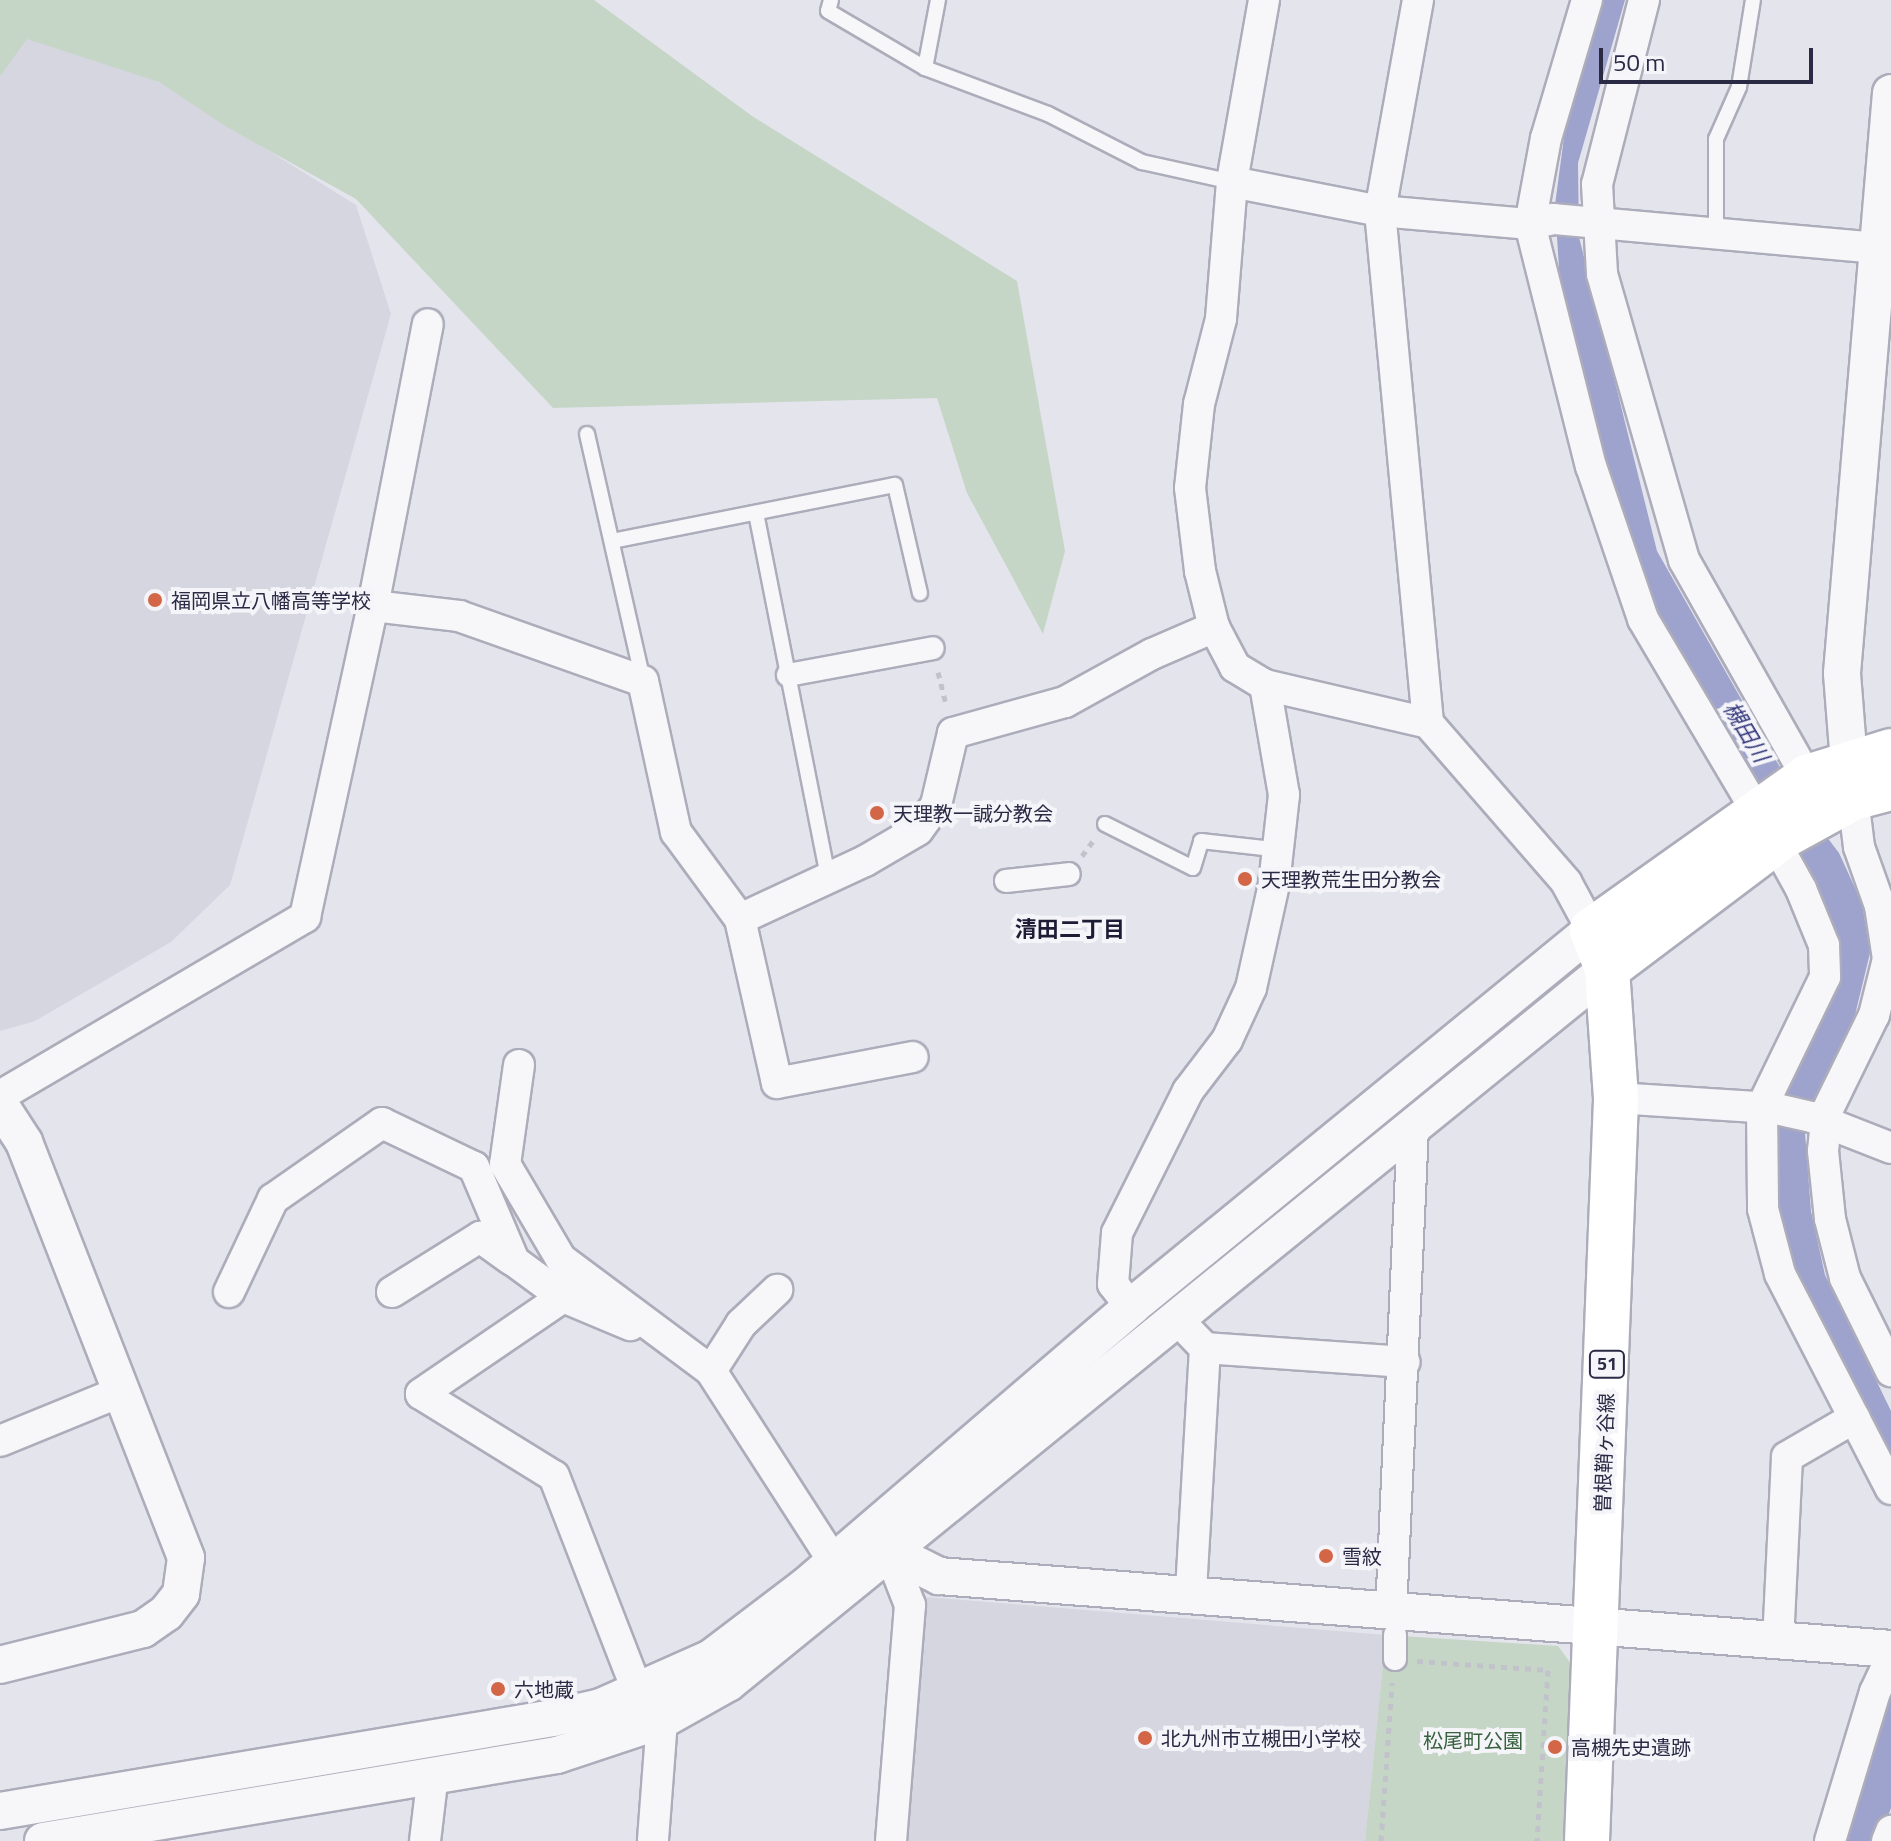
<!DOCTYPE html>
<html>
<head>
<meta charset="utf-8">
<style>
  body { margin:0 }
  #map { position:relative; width:1891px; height:1841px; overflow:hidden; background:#e4e4ec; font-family:"Titillium Web","Noto Sans JP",sans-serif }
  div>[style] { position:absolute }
  .built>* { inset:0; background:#d6d6e1 }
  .green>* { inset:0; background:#c5d6c7 }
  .water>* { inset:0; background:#9ea3cd }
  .path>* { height:5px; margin-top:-2.5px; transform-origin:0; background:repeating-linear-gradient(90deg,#c2c2cb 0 6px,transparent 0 12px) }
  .roads { filter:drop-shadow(2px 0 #acacba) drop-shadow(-2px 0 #acacba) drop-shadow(0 2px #acacba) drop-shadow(0 -2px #acacba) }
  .service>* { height:14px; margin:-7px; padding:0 7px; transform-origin:7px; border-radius:7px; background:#f7f7fa }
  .pedestrian>* { height:22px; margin:-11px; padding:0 11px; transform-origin:11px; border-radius:11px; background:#f7f7fa }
  .minor>* { height:30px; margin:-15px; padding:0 15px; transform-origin:15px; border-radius:15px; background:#f7f7fa }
  .tertiary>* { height:36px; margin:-18px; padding:0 18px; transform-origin:18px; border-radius:18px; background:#f7f7fa }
  .primary>* { height:44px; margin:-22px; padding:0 22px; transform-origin:22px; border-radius:22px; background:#fff }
  .dots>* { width:22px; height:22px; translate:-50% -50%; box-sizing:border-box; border:4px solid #f4f4f9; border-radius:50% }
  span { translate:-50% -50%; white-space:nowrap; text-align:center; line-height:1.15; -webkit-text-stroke:8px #f4f4f9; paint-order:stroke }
  .shield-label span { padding:2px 6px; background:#f4f4f9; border:2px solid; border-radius:6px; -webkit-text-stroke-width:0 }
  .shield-label { font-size:18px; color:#2b2a45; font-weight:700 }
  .poi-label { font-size:20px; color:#2b2a45 }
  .left { translate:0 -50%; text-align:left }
  .street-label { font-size:20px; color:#2b2a45 }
  .park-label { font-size:20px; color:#37613f }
  .water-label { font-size:22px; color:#33387b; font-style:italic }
  .neighbourhood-label { font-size:22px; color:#1d1c36; font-weight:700 }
  .scale { position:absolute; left:1599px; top:48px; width:214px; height:36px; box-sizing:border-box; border:4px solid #2b2a45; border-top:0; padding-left:10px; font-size:24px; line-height:28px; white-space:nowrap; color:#2b2a45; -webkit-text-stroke:6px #f4f4f9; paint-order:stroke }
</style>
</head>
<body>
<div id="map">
  <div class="built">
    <i style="clip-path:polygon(80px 33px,356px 205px,391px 314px,230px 885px,171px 942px,35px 1021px,0 1031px,0 42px)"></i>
    <i style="clip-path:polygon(927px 1597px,1386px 1635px,1365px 1841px,906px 1841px)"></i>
  </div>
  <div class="green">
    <i style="clip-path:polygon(0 0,594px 0,752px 116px,1017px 281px,1065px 551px,1043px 634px,967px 493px,937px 398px,553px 408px,356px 199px,225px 126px,159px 82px,27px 39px,0 76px)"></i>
    <i style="clip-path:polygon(1386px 1635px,1558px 1646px,1572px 1665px,1564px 1841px,1365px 1841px)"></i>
  </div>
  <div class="water">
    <i style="clip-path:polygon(1603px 0,1625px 0,1578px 163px,1579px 237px,1657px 551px,1798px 799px,1839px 853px,1862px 903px,1870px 953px,1855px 1015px,1813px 1102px,1805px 1133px,1811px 1211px,1825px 1275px,1891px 1411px,1891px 1467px,1801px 1299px,1779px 1237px,1772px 1132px,1829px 935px,1811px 871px,1680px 661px,1643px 589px,1602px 457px,1560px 284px,1555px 205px,1564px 137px)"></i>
    <i style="clip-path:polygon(1891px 1689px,1891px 1808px,1879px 1841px,1840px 1841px)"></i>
  </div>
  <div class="path">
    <i style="left:938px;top:672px;width:34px;rotate:76deg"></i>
    <i style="left:1082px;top:856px;width:22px;rotate:-54deg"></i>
    <i style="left:1417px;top:1661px;width:131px;rotate:3.9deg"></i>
    <i style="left:1548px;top:1670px;width:171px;rotate:93.7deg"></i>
    <i style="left:1381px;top:1841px;width:159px;rotate:-86deg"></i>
  </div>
  <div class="roads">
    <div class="service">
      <i style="left:831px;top:0;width:11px;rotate:105deg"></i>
      <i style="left:828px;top:11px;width:113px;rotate:30.4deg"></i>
      <i style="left:925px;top:68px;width:131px;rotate:20.5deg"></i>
      <i style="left:1048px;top:114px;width:106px;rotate:27.1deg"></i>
      <i style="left:1142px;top:162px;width:92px;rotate:12.5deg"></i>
      <i style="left:925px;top:68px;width:69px;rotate:-79.2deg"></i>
      <i style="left:1716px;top:234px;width:95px;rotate:-90deg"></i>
      <i style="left:1716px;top:139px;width:57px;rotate:-66.1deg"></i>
      <i style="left:1739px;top:87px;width:88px;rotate:-80.9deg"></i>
      <i style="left:587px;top:434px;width:253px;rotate:77.2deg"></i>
      <i style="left:756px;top:513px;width:372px;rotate:78.8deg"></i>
      <i style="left:612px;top:541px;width:288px;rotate:-11.2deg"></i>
      <i style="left:895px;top:485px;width:111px;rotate:77deg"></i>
      <i style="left:1105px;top:824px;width:98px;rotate:26.6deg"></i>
      <i style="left:1193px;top:868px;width:28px;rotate:-73deg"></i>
      <i style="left:1201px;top:841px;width:81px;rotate:6.4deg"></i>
    </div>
    <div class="pedestrian">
      <i style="left:788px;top:675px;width:147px;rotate:-10.5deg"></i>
      <i style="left:1006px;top:881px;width:63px;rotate:-6.3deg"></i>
      <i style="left:1395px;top:1659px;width:24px;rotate:-90deg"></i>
    </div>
    <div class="minor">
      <i style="left:1264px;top:0;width:185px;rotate:100deg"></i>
      <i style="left:1232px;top:182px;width:137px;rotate:94.6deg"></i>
      <i style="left:1221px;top:319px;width:88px;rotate:104.5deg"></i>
      <i style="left:1199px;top:404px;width:84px;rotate:96.1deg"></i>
      <i style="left:1190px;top:488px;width:84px;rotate:83.1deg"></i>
      <i style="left:1200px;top:571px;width:58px;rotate:76deg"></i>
      <i style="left:1214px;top:627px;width:45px;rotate:62.3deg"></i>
      <i style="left:1235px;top:667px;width:35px;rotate:31deg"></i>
      <i style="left:1265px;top:685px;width:167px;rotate:13.1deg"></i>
      <i style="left:1418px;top:0;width:214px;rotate:100.2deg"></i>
      <i style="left:1380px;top:211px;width:514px;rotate:84.64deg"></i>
      <i style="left:1428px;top:723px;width:211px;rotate:49deg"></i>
      <i style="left:1566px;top:882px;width:55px;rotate:61.6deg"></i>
      <i style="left:1587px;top:0;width:144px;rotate:106.5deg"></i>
      <i style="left:1546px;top:138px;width:87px;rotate:100.5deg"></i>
      <i style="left:1530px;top:224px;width:250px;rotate:75.9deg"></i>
      <i style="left:1591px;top:466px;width:162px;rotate:71.2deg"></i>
      <i style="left:1643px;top:619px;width:222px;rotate:59.4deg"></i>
      <i style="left:1644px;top:0;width:190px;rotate:104.3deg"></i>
      <i style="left:1597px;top:184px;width:90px;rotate:86.8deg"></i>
      <i style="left:1602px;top:274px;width:298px;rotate:74deg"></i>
      <i style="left:1684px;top:560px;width:249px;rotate:60.5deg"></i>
      <i style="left:1232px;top:182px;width:151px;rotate:11.1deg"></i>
      <i style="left:1380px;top:211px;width:151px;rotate:5deg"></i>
      <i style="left:1530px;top:224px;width:24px;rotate:-12deg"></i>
      <i style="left:1553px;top:219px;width:339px;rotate:5.1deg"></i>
      <i style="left:373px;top:606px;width:287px;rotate:-79deg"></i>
      <i style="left:1853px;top:798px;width:49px;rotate:83deg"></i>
      <i style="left:1859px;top:847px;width:63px;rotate:70.4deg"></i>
      <i style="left:1880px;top:906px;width:54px;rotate:81.4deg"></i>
      <i style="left:1888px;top:959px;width:58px;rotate:104deg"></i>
      <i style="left:1874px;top:1015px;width:107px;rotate:116.1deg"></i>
      <i style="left:1827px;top:1111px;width:40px;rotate:95.7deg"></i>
      <i style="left:1823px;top:1151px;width:68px;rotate:84.1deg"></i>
      <i style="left:1830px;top:1219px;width:61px;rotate:75.7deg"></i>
      <i style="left:1845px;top:1278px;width:104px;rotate:63.7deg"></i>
      <i style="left:1775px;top:842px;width:54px;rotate:61deg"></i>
      <i style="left:1801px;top:889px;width:61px;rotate:67.7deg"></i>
      <i style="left:1824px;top:945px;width:32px;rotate:88deg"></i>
      <i style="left:1825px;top:977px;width:144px;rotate:115.9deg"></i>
      <i style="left:1762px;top:1107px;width:102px;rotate:89.4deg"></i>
      <i style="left:1763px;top:1209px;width:67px;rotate:75.3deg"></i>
      <i style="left:1780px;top:1274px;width:242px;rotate:62.7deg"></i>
      <i style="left:740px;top:919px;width:138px;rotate:-24.9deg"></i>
      <i style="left:865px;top:861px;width:61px;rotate:-30.3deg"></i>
      <i style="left:918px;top:830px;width:31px;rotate:-54deg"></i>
      <i style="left:936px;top:805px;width:74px;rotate:-76.7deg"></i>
      <i style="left:953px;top:733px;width:116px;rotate:-15.5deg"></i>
      <i style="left:1065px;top:702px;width:99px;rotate:-28.9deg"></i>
      <i style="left:1152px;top:654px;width:68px;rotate:-23.5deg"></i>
      <i style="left:519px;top:1065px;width:100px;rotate:98deg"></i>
      <i style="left:505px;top:1164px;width:110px;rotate:59.5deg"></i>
      <i style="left:561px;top:1259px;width:187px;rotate:36.7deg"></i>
      <i style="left:711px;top:1371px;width:227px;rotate:57.2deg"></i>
      <i style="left:0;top:1096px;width:354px;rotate:-30.4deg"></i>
      <i style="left:305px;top:917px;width:318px;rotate:-77.7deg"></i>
      <i style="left:373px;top:606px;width:87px;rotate:6.6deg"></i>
      <i style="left:459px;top:616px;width:195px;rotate:19.5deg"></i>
      <i style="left:643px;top:681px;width:155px;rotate:77.7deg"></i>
      <i style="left:676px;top:832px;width:108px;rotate:53.7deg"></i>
      <i style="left:740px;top:919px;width:168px;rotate:77.3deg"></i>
      <i style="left:777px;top:1083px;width:138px;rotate:-10.8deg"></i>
      <i style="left:1616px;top:1098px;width:156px;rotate:3.7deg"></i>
      <i style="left:1772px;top:1108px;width:41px;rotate:12.7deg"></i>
      <i style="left:1812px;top:1117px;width:85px;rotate:21.4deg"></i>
      <i style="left:229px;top:1292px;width:103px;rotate:-64.7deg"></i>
      <i style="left:273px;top:1199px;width:133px;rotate:-34.9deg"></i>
      <i style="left:382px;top:1123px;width:102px;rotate:25.6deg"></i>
      <i style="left:474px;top:1167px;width:102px;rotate:66.9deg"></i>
      <i style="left:514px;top:1261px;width:61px;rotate:36.3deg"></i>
      <i style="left:563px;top:1297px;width:73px;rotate:22.7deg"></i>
      <i style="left:392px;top:1292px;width:104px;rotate:-32deg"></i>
      <i style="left:480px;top:1237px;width:39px;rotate:36deg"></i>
      <i style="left:563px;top:1297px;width:172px;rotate:145.7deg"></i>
      <i style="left:421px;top:1394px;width:156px;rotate:31.7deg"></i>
      <i style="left:554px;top:1476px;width:230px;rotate:68.8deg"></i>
      <i style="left:1131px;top:1307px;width:29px;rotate:-128deg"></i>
      <i style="left:1113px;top:1284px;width:51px;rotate:-85.5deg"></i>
      <i style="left:1117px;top:1233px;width:159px;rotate:-63.4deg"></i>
      <i style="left:1188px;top:1091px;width:64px;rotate:-52.6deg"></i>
      <i style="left:1227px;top:1040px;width:57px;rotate:-65.2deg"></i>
      <i style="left:1251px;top:988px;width:107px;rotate:-77.5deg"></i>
      <i style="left:1274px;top:884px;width:90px;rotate:-83.6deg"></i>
      <i style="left:1284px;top:795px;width:112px;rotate:-99.8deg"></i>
      <i style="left:1176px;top:1318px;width:42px;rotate:46deg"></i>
      <i style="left:1205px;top:1348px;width:245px;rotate:93.3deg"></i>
      <i style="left:1205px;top:1348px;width:200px;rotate:4deg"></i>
      <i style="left:711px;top:1371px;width:56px;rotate:-57.4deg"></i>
      <i style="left:741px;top:1324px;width:50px;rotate:-43.4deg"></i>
      <i style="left:0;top:1441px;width:130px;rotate:-22.2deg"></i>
      <i style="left:890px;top:1554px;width:55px;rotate:68.6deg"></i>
      <i style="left:910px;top:1605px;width:237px;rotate:94.6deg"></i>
      <i style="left:1391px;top:1612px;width:484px;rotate:-87.4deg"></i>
      <i style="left:1778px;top:1642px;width:185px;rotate:-87.2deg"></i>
      <i style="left:1787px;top:1457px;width:78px;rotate:-30.2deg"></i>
      <i style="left:653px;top:1682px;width:39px;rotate:77deg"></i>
      <i style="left:662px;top:1720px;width:121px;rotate:94.3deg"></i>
      <i style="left:425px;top:1841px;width:67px;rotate:-83.2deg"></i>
      <i style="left:1830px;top:1841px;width:156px;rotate:-73.2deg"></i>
      <i style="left:1875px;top:1692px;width:38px;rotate:-65deg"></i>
      <i style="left:1887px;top:1841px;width:11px;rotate:-68deg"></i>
    </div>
    <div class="tertiary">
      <i style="left:1851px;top:788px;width:115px;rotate:-94.5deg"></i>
      <i style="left:1842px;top:673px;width:582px;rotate:-85.17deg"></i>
      <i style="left:0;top:1105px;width:44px;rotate:57deg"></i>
      <i style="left:24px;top:1142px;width:446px;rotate:68.7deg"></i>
      <i style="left:186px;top:1558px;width:36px;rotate:98deg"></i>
      <i style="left:181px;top:1594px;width:24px;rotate:128deg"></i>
      <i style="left:166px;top:1613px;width:28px;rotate:145deg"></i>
      <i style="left:143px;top:1629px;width:147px;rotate:165.9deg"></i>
      <i style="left:871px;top:1542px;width:76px;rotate:26.6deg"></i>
      <i style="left:939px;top:1576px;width:955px;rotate:4.38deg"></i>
      <i style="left:0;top:1811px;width:561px;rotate:-9.55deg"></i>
      <i style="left:553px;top:1718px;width:49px;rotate:-12.9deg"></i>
      <i style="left:601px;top:1707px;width:120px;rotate:-24deg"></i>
      <i style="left:711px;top:1658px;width:119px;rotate:-37.2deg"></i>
      <i style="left:806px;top:1586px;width:428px;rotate:-40.6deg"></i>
      <i style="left:1131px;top:1307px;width:596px;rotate:-39.28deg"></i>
      <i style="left:43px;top:1841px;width:521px;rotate:-9.5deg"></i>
      <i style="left:557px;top:1755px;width:111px;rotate:-18.4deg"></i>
      <i style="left:662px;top:1720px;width:76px;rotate:-29.3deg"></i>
      <i style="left:728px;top:1683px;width:1132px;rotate:-39.09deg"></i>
    </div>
    <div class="primary">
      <i style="left:1607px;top:969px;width:219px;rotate:-37deg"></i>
      <i style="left:1782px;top:837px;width:81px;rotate:-28.8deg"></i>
      <i style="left:1853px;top:798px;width:39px;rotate:-15deg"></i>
      <i style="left:1587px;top:1841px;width:744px;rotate:-87.76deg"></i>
      <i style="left:1616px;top:1098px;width:129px;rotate:-94deg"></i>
      <i style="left:1607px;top:969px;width:42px;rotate:-111deg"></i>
      <i style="left:1592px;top:930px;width:264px;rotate:-35.4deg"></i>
      <i style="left:1807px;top:777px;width:88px;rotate:-17.2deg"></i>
    </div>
  </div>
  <div class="dots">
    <i style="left:155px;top:600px;background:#d36646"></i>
    <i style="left:877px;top:813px;background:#d36646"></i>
    <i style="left:1245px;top:879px;background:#d36646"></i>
    <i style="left:1326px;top:1556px;background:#d36646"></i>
    <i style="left:498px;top:1689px;background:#d36646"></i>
    <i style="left:1145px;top:1738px;background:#d36646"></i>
    <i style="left:1555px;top:1747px;background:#d36646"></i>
  </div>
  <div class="shield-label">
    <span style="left:1607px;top:1364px">51</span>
  </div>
  <div class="poi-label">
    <span class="left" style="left:171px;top:600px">福岡県立八幡高等学校</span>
    <span class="left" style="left:893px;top:813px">天理教一誠分教会</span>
    <span class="left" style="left:1261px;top:879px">天理教荒生田分教会</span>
    <span class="left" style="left:1342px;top:1556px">雪紋</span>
    <span class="left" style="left:514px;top:1689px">六地蔵</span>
    <span class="left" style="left:1161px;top:1738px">北九州市立槻田小学校</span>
    <span class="left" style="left:1571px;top:1747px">高槻先史遺跡</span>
  </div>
  <div class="street-label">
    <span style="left:1604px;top:1453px;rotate:-88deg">曽根鞘ヶ谷線</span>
  </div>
  <div class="park-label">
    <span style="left:1473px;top:1740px">松尾町公園</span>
  </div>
  <div class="water-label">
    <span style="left:1746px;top:732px;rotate:59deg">槻田川</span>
  </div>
  <div class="neighbourhood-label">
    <span style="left:1070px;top:930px">清田二丁目</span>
  </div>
  <div class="scale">50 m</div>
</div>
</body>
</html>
